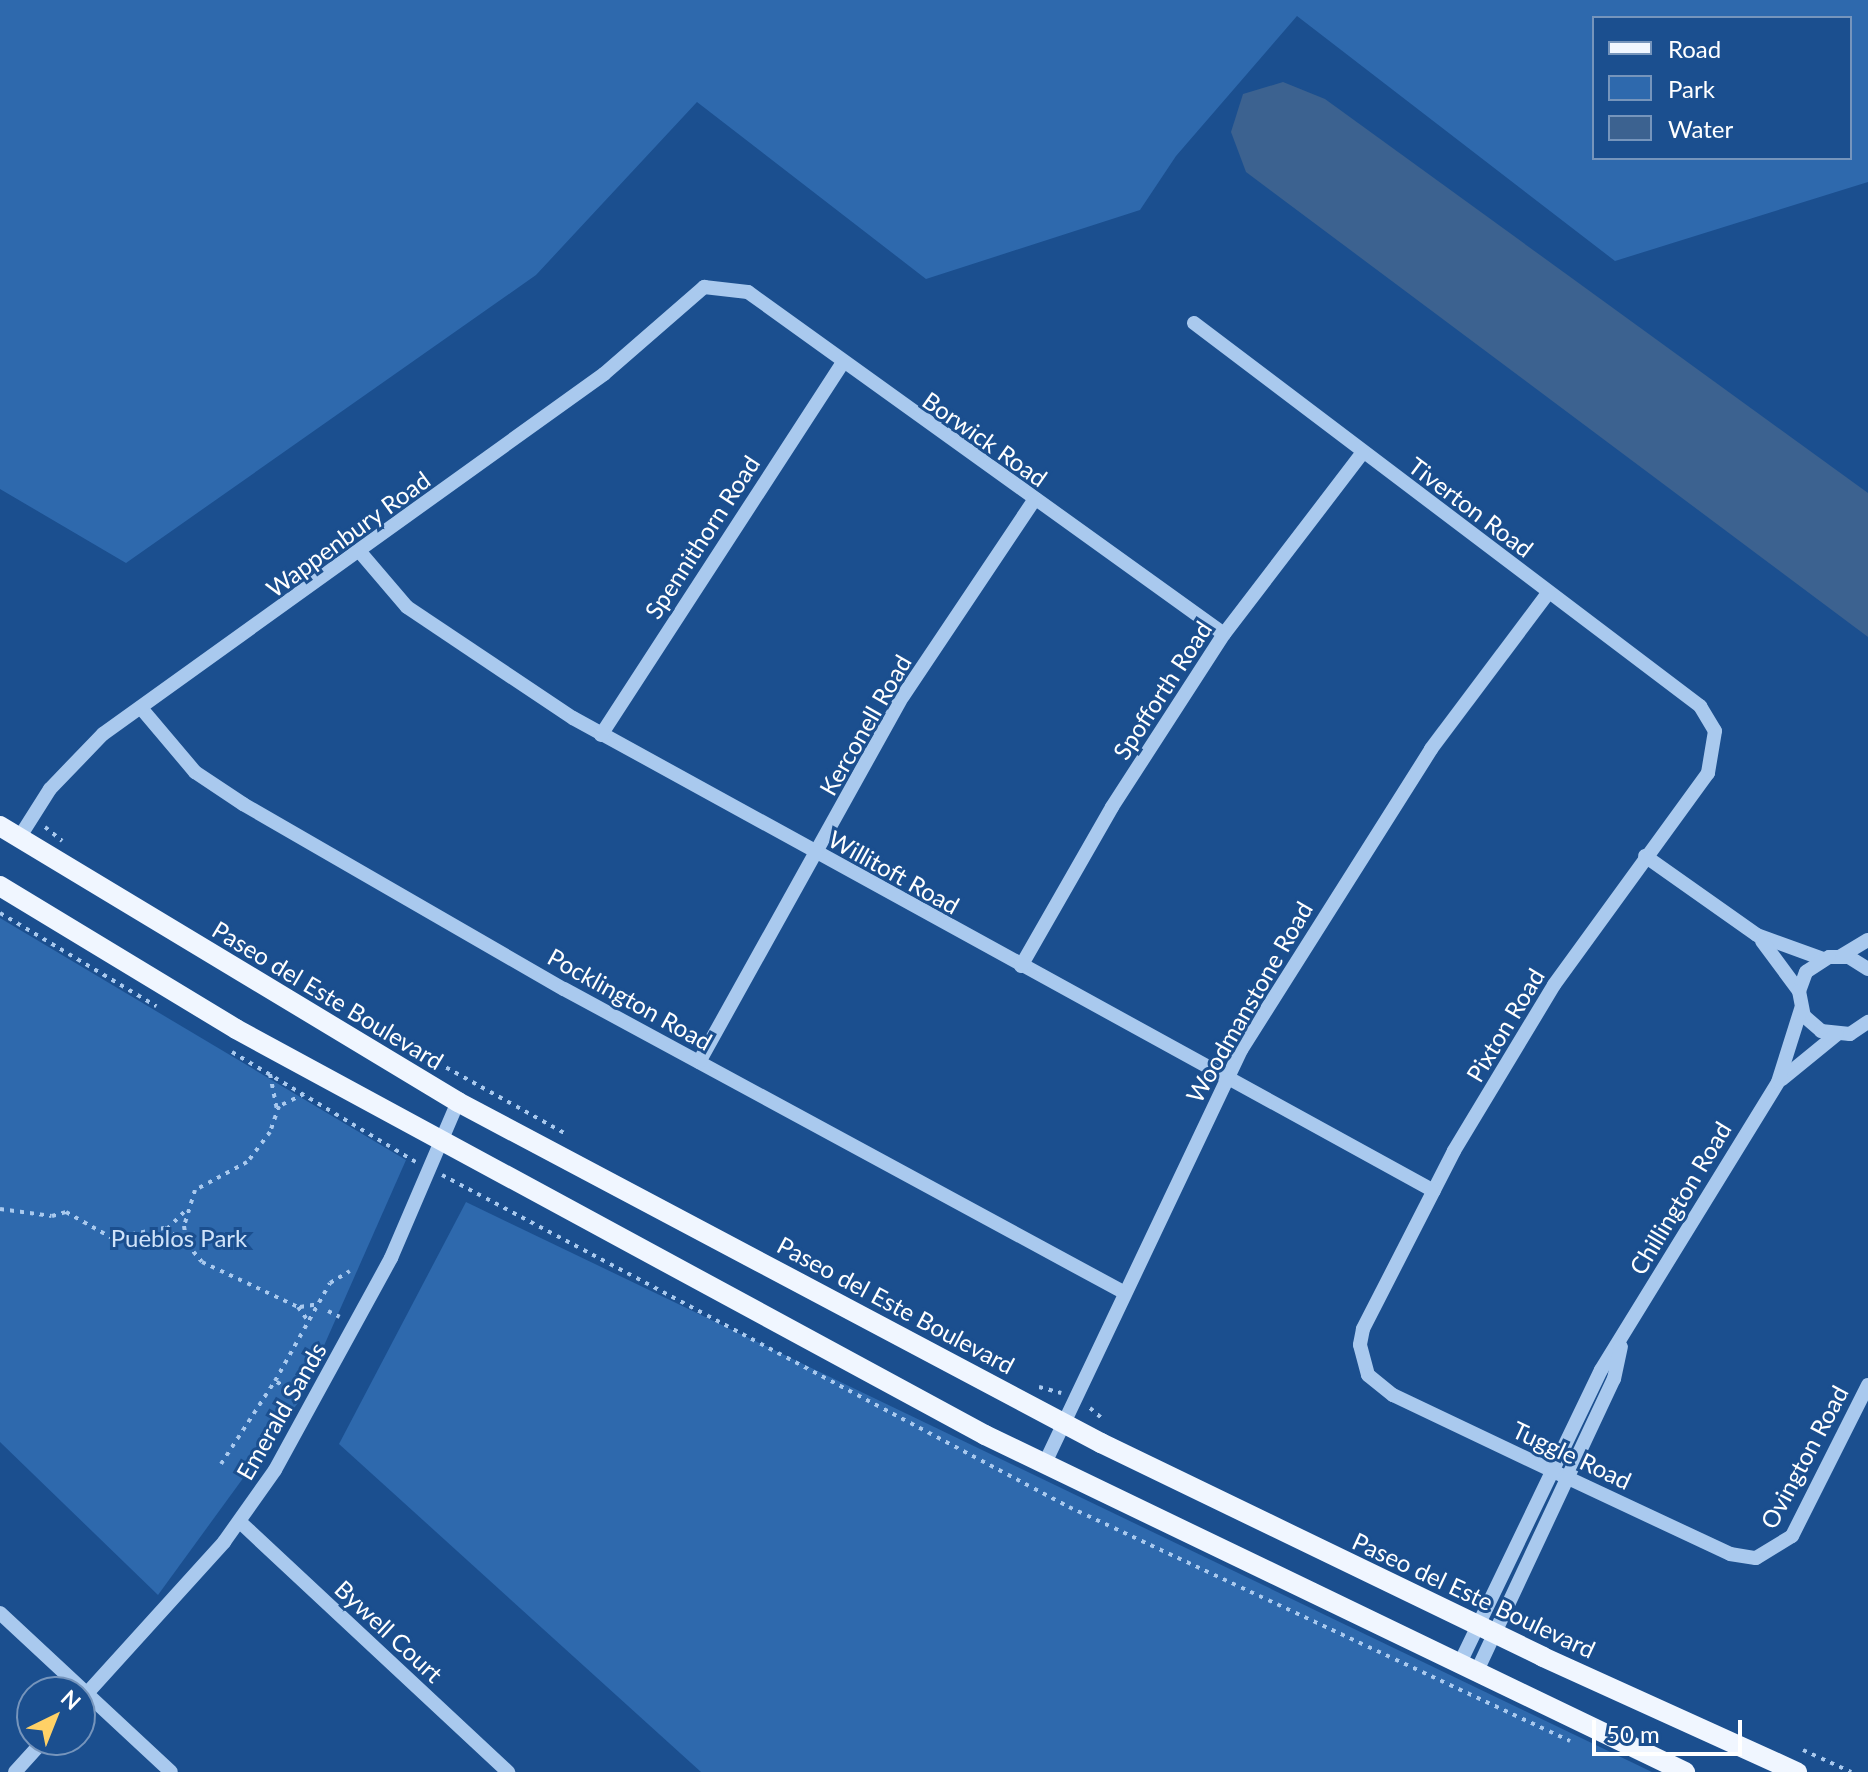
<!DOCTYPE html>
<html>
<head>
<meta charset="utf-8">
<style>
  body { margin:0 }
  #map { position:relative; width:1868px; height:1772px; overflow:hidden; background:#1b4f8f; font-family:Lato,sans-serif }
  div>[style] { position:absolute }
  .green>* { inset:0; background:#2e69ad }
  .water>* { inset:0; background:#3c6290 }
  .path>* { height:4px; margin-top:-2px; transform-origin:0; background:repeating-linear-gradient(90deg,#a9c9ee 0 4px,transparent 0 10px) }
  .minor>* { height:14px; margin:-7px; padding:0 7px; transform-origin:7px; border-radius:7px; background:#a9c9ee }
  .major>* { height:20px; margin:-10px; padding:0 10px; transform-origin:10px; border-radius:10px; background:#f0f6ff }
  span { translate:-50% -50%; white-space:nowrap; text-align:center; line-height:1.15; -webkit-text-stroke:6px #1b4f8f; paint-order:stroke }
  .street-label { font-size:24px; color:#fff }
  .park-label { font-size:24px; color:#cfe3fa }
  .legend { position:absolute; left:1592px; top:16px; width:260px; height:144px; box-sizing:border-box; background:#1b4f8f; border:2px solid #7695bc; margin:0; padding:10px 14px; list-style:none; font-size:24px; color:#fff }
  .legend li { display:flex; align-items:center; gap:16px; height:40px }
  .legend b { width:40px; border:2px solid #7695bc }
  .north { position:absolute; left:16px; top:1676px; width:80px; height:80px; box-sizing:border-box; background:#1b4f8f; border:2px solid #7695bc; border-radius:50%; rotate:43deg; font-size:22px; font-weight:700; line-height:32px; text-align:center; color:#fff }
  .north::after { content:''; display:block; margin:auto; width:28px; height:36px; background:#ffd166; clip-path:polygon(50% 0,100% 100%,50% 72%,0 100%) }
  .scale { position:absolute; left:1592px; top:1720px; width:150px; height:36px; box-sizing:border-box; border:4px solid #fff; border-top:0; padding-left:10px; font-size:24px; line-height:28px; white-space:nowrap; color:#fff; -webkit-text-stroke:6px #1b4f8f; paint-order:stroke }
</style>
</head>
<body>
<div id="map">
  <div class="green">
    <i style="clip-path:polygon(evenodd,0 0,1868px 0,1868px 182px,1615px 261px,1297px 16px,1176px 156px,1140px 210px,926px 279px,697px 102px,536px 275px,126px 563px,0 489px,0 0,1850px 18px,1850px 158px,1594px 158px,1594px 18px,1850px 18px)"></i>
    <i style="clip-path:polygon(0 918px,406px 1160px,300px 1400px,158px 1595px,0 1442px)"></i>
    <i style="clip-path:polygon(466px 1202px,1652px 1772px,701px 1772px,339px 1444px)"></i>
  </div>
  <div class="water">
    <i style="clip-path:polygon(1283px 82px,1325px 99px,1868px 493px,1868px 637px,1246px 172px,1231px 132px,1243px 94px)"></i>
  </div>
  <div class="path">
    <i style="left:45px;top:827px;width:22px;rotate:39deg"></i>
    <i style="left:0;top:913px;width:182px;rotate:30.8deg"></i>
    <i style="left:232px;top:1052px;width:214px;rotate:30.9deg"></i>
    <i style="left:420px;top:1053px;width:167px;rotate:29deg"></i>
    <i style="left:270px;top:1074px;width:37px;rotate:79deg"></i>
    <i style="left:304px;top:1094px;width:28px;rotate:154deg"></i>
    <i style="left:279px;top:1106px;width:28px;rotate:109deg"></i>
    <i style="left:270px;top:1132px;width:38px;rotate:127deg"></i>
    <i style="left:247px;top:1162px;width:59px;rotate:151.7deg"></i>
    <i style="left:195px;top:1190px;width:38px;rotate:107deg"></i>
    <i style="left:184px;top:1226px;width:18px;rotate:81deg"></i>
    <i style="left:187px;top:1244px;width:23px;rotate:50deg"></i>
    <i style="left:202px;top:1262px;width:106px;rotate:25.1deg"></i>
    <i style="left:298px;top:1307px;width:19px;rotate:54deg"></i>
    <i style="left:442px;top:1175px;width:709px;rotate:27.9deg"></i>
    <i style="left:1069px;top:1507px;width:553px;rotate:25.04deg"></i>
    <i style="left:0;top:1209px;width:52px;rotate:7.7deg"></i>
    <i style="left:52px;top:1216px;width:15px;rotate:-16deg"></i>
    <i style="left:66px;top:1212px;width:53px;rotate:29.5deg"></i>
    <i style="left:112px;top:1238px;width:53px;rotate:-10.9deg"></i>
    <i style="left:164px;top:1228px;width:27px;rotate:34deg"></i>
    <i style="left:167px;top:1229px;width:25px;rotate:-45deg"></i>
    <i style="left:300px;top:1307px;width:19px;rotate:-9deg"></i>
    <i style="left:328px;top:1311px;width:13px;rotate:27deg"></i>
    <i style="left:1039px;top:1387px;width:23px;rotate:15deg"></i>
    <i style="left:289px;top:1389px;width:16px;rotate:-150deg"></i>
    <i style="left:275px;top:1381px;width:112px;rotate:-60.7deg"></i>
    <i style="left:330px;top:1283px;width:23px;rotate:-31deg"></i>
    <i style="left:1090px;top:1408px;width:18px;rotate:41deg"></i>
    <i style="left:221px;top:1464px;width:99px;rotate:-57deg"></i>
    <i style="left:1518px;top:1616px;width:19px;rotate:39deg"></i>
    <i style="left:1803px;top:1750px;width:53px;rotate:24.6deg"></i>
  </div>
  <div class="minor">
    <i style="left:1194px;top:323px;width:635px;rotate:37.12deg"></i>
    <i style="left:1700px;top:706px;width:29px;rotate:59deg"></i>
    <i style="left:1715px;top:731px;width:43px;rotate:99.5deg"></i>
    <i style="left:1708px;top:773px;width:262px;rotate:126deg"></i>
    <i style="left:1554px;top:985px;width:194px;rotate:121.1deg"></i>
    <i style="left:1454px;top:1151px;width:200px;rotate:117.1deg"></i>
    <i style="left:1363px;top:1329px;width:16px;rotate:101deg"></i>
    <i style="left:1360px;top:1345px;width:31px;rotate:75deg"></i>
    <i style="left:1368px;top:1375px;width:32px;rotate:39deg"></i>
    <i style="left:1393px;top:1395px;width:194px;rotate:25.4deg"></i>
    <i style="left:1568px;top:1478px;width:179px;rotate:25.1deg"></i>
    <i style="left:1730px;top:1554px;width:26px;rotate:9deg"></i>
    <i style="left:1756px;top:1558px;width:42px;rotate:-31.4deg"></i>
    <i style="left:1792px;top:1536px;width:169px;rotate:-63.3deg"></i>
    <i style="left:360px;top:552px;width:72px;rotate:49.5deg"></i>
    <i style="left:407px;top:607px;width:200px;rotate:33.8deg"></i>
    <i style="left:573px;top:718px;width:982px;rotate:28.78deg"></i>
    <i style="left:141px;top:708px;width:84px;rotate:49.8deg"></i>
    <i style="left:195px;top:772px;width:58px;rotate:33.7deg"></i>
    <i style="left:243px;top:804px;width:370px;rotate:30deg"></i>
    <i style="left:564px;top:989px;width:638px;rotate:28.45deg"></i>
    <i style="left:601px;top:735px;width:441px;rotate:-57deg"></i>
    <i style="left:19px;top:838px;width:58px;rotate:-57.7deg"></i>
    <i style="left:50px;top:789px;width:76px;rotate:-46.1deg"></i>
    <i style="left:103px;top:734px;width:617px;rotate:-35.7deg"></i>
    <i style="left:604px;top:374px;width:133px;rotate:-41deg"></i>
    <i style="left:704px;top:287px;width:44px;rotate:6.5deg"></i>
    <i style="left:748px;top:292px;width:586px;rotate:35.7deg"></i>
    <i style="left:1645px;top:856px;width:137px;rotate:35.2deg"></i>
    <i style="left:1757px;top:935px;width:70px;rotate:20deg"></i>
    <i style="left:1762px;top:941px;width:62px;rotate:53.5deg"></i>
    <i style="left:1841px;top:956px;width:31px;rotate:-31deg"></i>
    <i style="left:1021px;top:966px;width:183px;rotate:-60.2deg"></i>
    <i style="left:1112px;top:807px;width:206px;rotate:-57.1deg"></i>
    <i style="left:1224px;top:634px;width:229px;rotate:-52.6deg"></i>
    <i style="left:1868px;top:969px;width:22px;rotate:-148deg"></i>
    <i style="left:1849px;top:957px;width:20px;rotate:180deg"></i>
    <i style="left:1829px;top:957px;width:27px;rotate:147deg"></i>
    <i style="left:1806px;top:972px;width:20px;rotate:110deg"></i>
    <i style="left:1799px;top:991px;width:25px;rotate:79deg"></i>
    <i style="left:1804px;top:1016px;width:23px;rotate:41deg"></i>
    <i style="left:1821px;top:1031px;width:29px;rotate:6deg"></i>
    <i style="left:1850px;top:1034px;width:22px;rotate:-34deg"></i>
    <i style="left:699px;top:1062px;width:419px;rotate:-60.9deg"></i>
    <i style="left:903px;top:696px;width:236px;rotate:-56.2deg"></i>
    <i style="left:1782px;top:1079px;width:70px;rotate:-39.2deg"></i>
    <i style="left:1044px;top:1465px;width:459px;rotate:-64.6deg"></i>
    <i style="left:1241px;top:1050px;width:356px;rotate:-57.7deg"></i>
    <i style="left:1431px;top:749px;width:195px;rotate:-53.1deg"></i>
    <i style="left:240px;top:1522px;width:367px;rotate:43deg"></i>
    <i style="left:0;top:1613px;width:233px;rotate:42.9deg"></i>
    <i style="left:1459px;top:1665px;width:327px;rotate:-64.3deg"></i>
    <i style="left:1601px;top:1370px;width:338px;rotate:-58.4deg"></i>
    <i style="left:1778px;top:1082px;width:77px;rotate:-72.5deg"></i>
    <i style="left:1476px;top:1673px;width:325px;rotate:-64.9deg"></i>
    <i style="left:1614px;top:1379px;width:33px;rotate:-78deg"></i>
    <i style="left:80px;top:1701px;width:215px;rotate:-47.8deg"></i>
    <i style="left:224px;top:1542px;width:88px;rotate:-54.7deg"></i>
    <i style="left:275px;top:1470px;width:242px;rotate:-61.3deg"></i>
    <i style="left:391px;top:1258px;width:170px;rotate:-66.8deg"></i>
    <i style="left:15px;top:1772px;width:43px;rotate:-47.8deg"></i>
  </div>
  <div class="major">
    <i style="left:0;top:826px;width:535px;rotate:31.07deg"></i>
    <i style="left:458px;top:1102px;width:728px;rotate:27.94deg"></i>
    <i style="left:1101px;top:1443px;width:491px;rotate:25.8deg"></i>
    <i style="left:1543px;top:1657px;width:279px;rotate:24.4deg"></i>
    <i style="left:0;top:886px;width:276px;rotate:31.2deg"></i>
    <i style="left:236px;top:1029px;width:852px;rotate:28.46deg"></i>
    <i style="left:985px;top:1435px;width:777px;rotate:25.71deg"></i>
  </div>
  <div class="street-label">
    <span style="left:985px;top:439px;rotate:35deg">Borwick Road</span>
    <span style="left:1471px;top:507px;rotate:37deg">Tiverton Road</span>
    <span style="left:348px;top:534px;rotate:-36deg">Wappenbury Road</span>
    <span style="left:702px;top:537px;rotate:-57deg">Spennithorn Road</span>
    <span style="left:1162px;top:690px;rotate:-57deg">Spofforth Road</span>
    <span style="left:865px;top:725px;rotate:-60deg">Kerconell Road</span>
    <span style="left:894px;top:872px;rotate:29deg">Willitoft Road</span>
    <span style="left:328px;top:995px;rotate:31deg">Paseo del Este Boulevard</span>
    <span style="left:630px;top:999px;rotate:29deg">Pocklington Road</span>
    <span style="left:1249px;top:1002px;rotate:-60deg">Woodmanstone Road</span>
    <span style="left:1505px;top:1025px;rotate:-59deg">Pixton Road</span>
    <span style="left:1680px;top:1198px;rotate:-59deg">Chillington Road</span>
    <span style="left:896px;top:1305px;rotate:28deg">Paseo del Este Boulevard</span>
    <span style="left:281px;top:1411px;rotate:-60deg">Emerald Sands</span>
    <span style="left:1572px;top:1455px;rotate:25deg">Tuggle Road</span>
    <span style="left:1804px;top:1457px;rotate:-62deg">Ovington Road</span>
    <span style="left:1474px;top:1595px;rotate:25deg">Paseo del Este Boulevard</span>
    <span style="left:389px;top:1631px;rotate:43deg">Bywell Court</span>
  </div>
  <div class="park-label">
    <span style="left:179px;top:1238px">Pueblos Park</span>
  </div>
  <ul class="legend">
  <li><b style="height:10px;background:#f0f6ff"></b>Road</li>
  <li><b style="height:22px;background:#2e69ad"></b>Park</li>
  <li><b style="height:22px;background:#3c6290"></b>Water</li>
  </ul>
  <div class="north">N</div>
  <div class="scale">50 m</div>
</div>
</body>
</html>
